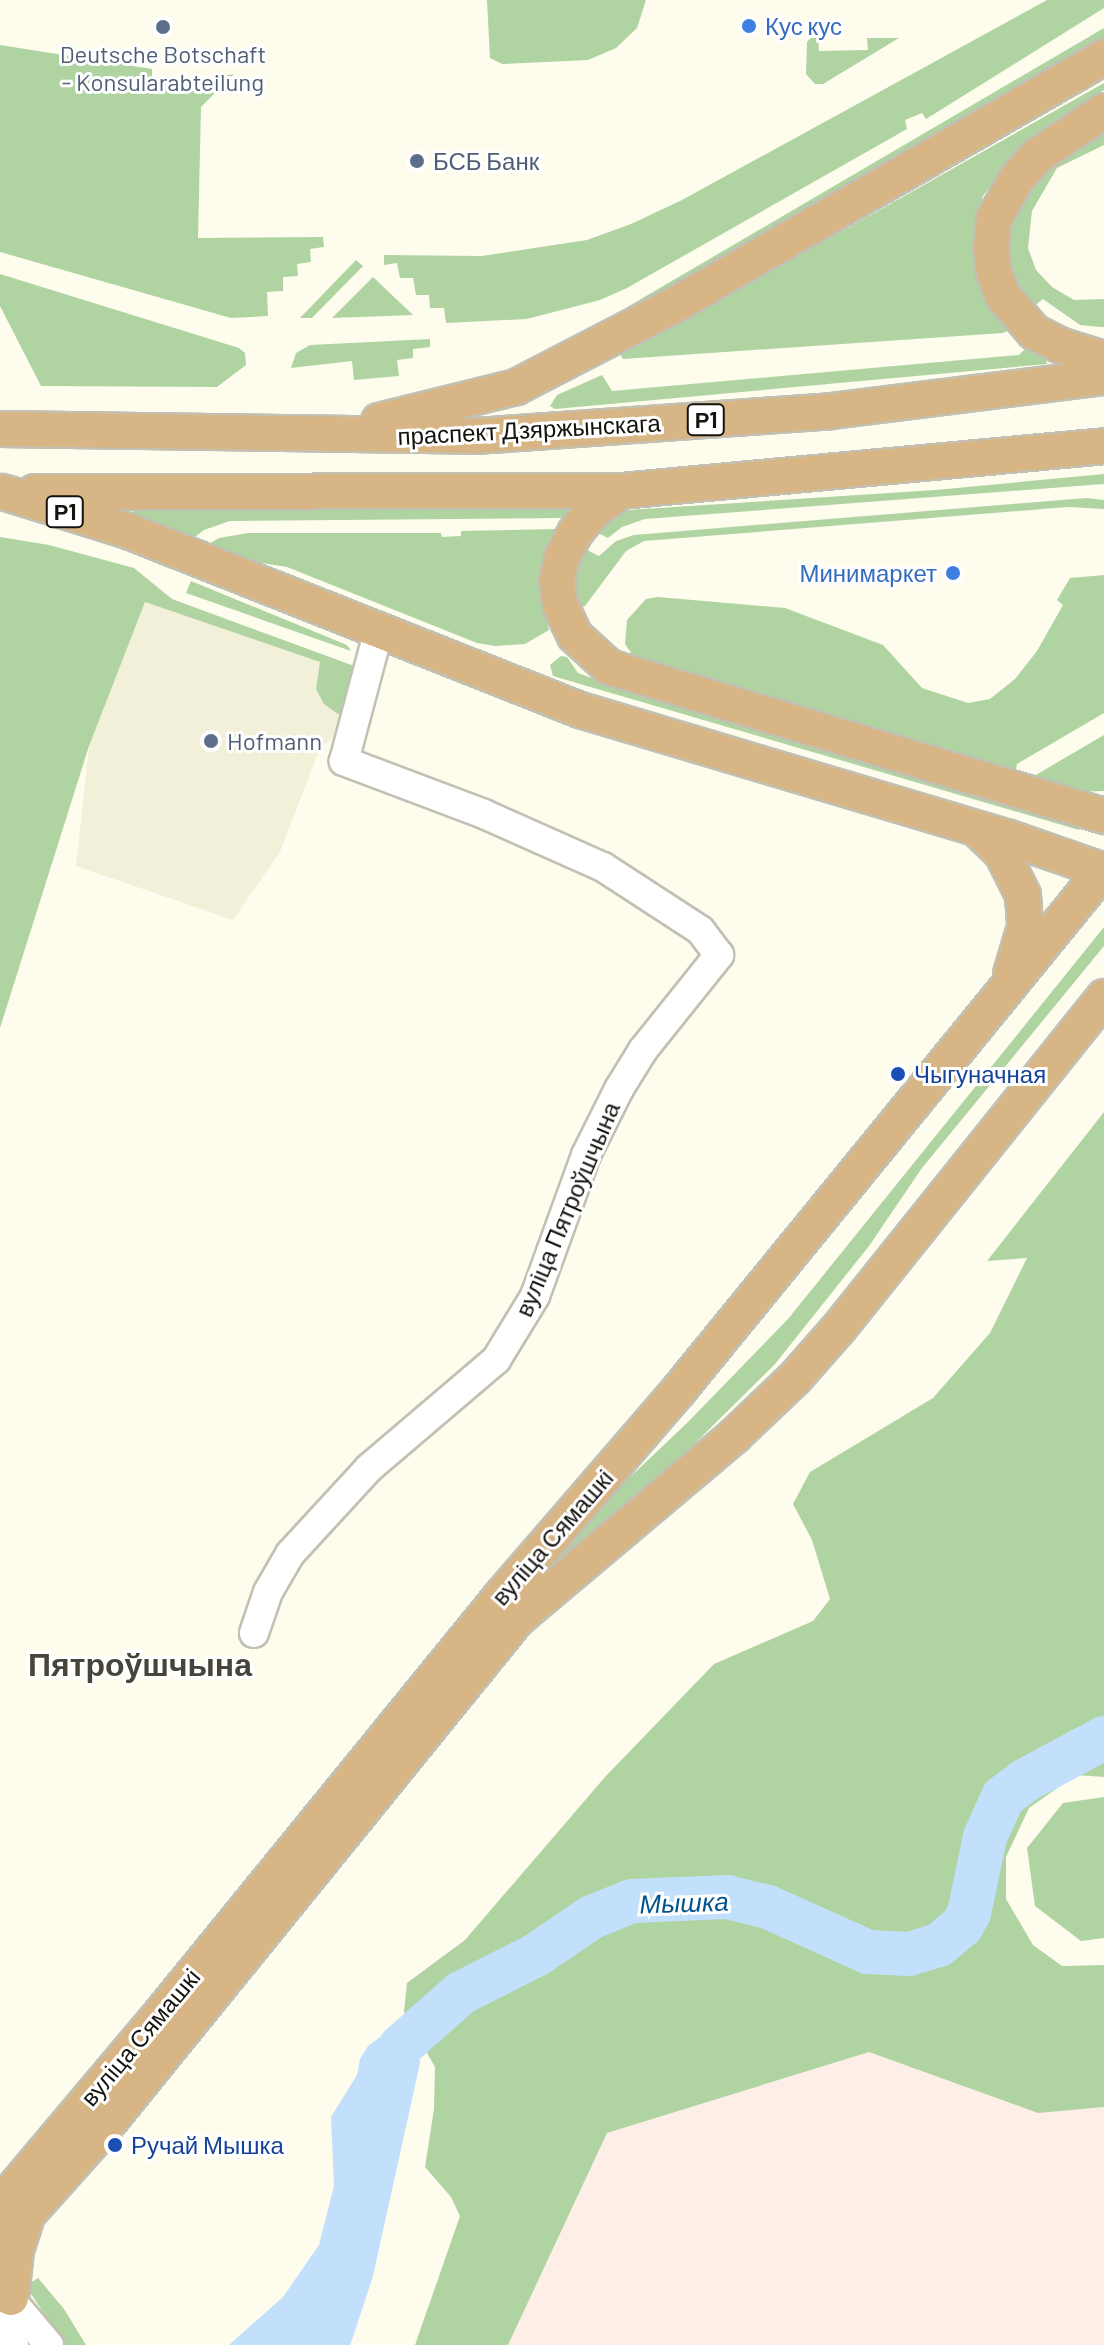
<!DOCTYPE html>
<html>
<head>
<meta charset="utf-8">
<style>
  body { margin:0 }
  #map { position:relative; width:1104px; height:2345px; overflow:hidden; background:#fefced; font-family:Barlow,sans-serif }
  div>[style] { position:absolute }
  .built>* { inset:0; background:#f3f0da }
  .industrial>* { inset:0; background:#fdeee8 }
  .green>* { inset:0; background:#afd4a2 }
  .water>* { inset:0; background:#c2e0fb }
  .river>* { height:44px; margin:-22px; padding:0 22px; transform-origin:22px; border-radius:22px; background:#c2e0fb }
  .roads { filter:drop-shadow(2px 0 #c2c0b2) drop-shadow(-2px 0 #c2c0b2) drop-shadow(0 2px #c2c0b2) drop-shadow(0 -2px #c2c0b2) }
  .minor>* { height:28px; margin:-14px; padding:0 14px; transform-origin:14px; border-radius:14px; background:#fff }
  .major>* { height:34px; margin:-17px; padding:0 17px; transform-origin:17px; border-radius:17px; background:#d8b585 }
  .dots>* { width:22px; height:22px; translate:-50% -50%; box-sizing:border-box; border:4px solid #fff; border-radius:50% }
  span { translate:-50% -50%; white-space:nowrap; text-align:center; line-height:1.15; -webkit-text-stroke:6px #fff; paint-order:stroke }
  .shield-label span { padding:2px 6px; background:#fff; border:2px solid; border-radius:6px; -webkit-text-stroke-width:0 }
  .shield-label { font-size:22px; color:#14130e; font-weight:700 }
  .shop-label { font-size:24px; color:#366cbe }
  .left { translate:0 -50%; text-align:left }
  .right { translate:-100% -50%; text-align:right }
  .service-label { font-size:24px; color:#4e5e75 }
  .street-label { font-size:24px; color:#14130e }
  .transit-label { font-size:24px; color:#164399 }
  .water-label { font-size:26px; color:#01548b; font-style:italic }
  .district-label { font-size:32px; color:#47453a; font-weight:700 }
</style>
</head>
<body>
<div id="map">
  <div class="built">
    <i style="clip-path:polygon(130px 586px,345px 668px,343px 711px,336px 737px,320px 748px,280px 852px,233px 920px,76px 866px,89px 746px)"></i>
  </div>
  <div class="industrial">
    <i style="clip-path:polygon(869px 2052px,1038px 2113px,1104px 2107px,1104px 2345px,508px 2345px,607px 2133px)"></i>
  </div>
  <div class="green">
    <i style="clip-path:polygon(487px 0,646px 0,637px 28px,616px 48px,588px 60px,502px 64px,490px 58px)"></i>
    <i style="clip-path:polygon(1047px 0,1104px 0,1104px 8px,926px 119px,922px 113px,905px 120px,907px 129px,627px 288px,600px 300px,527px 319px,446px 323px,444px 308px,430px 308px,429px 295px,416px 295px,413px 278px,400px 278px,397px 263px,384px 265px,384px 255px,482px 256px,587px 240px,631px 224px,682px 200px)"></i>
    <i style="clip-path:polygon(1104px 28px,1104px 41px,638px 317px,607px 324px,629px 306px)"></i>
    <i style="clip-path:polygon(814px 35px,818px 36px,819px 51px,868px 50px,867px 38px,899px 38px,823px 84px,815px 84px,806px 74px,807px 42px)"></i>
    <i style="clip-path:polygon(0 45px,152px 69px,152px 79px,180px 83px,234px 74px,201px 107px,198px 238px,323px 237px,324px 247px,310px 249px,311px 262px,297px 264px,298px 276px,283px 277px,283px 291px,267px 292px,268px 316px,231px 318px,0 252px)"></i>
    <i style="clip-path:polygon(1104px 83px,1104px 90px,1045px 127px,1014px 154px,983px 196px,975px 224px,975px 253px,980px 281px,1008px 325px,1009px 330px,1003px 333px,623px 359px,616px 348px,754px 281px)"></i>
    <i style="clip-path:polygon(1104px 124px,1104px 145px,1057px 168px,1032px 211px,1028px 248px,1036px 270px,1052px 287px,1074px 300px,1104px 299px,1104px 327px,1100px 327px,1080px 325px,1043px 299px,1033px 307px,1011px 278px,1007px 225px,1026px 184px)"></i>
    <i style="clip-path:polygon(356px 260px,363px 266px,312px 318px,300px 318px)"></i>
    <i style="clip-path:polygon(0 274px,239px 348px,245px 353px,246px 365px,217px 387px,41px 386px,0 306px)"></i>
    <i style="clip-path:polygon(373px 277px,413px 315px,332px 318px)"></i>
    <i style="clip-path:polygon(430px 339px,430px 347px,413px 349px,413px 358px,397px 360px,399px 376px,354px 380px,352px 361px,291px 368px,296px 353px,310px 345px)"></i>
    <i style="clip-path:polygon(1029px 345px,1046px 358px,1047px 364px,555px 409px,550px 406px,557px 395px,602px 375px,612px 391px,1019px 355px)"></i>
    <i style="clip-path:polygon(1104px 474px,1104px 484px,645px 519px,622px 527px,608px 538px,598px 533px,608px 521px,628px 510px,935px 490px)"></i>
    <i style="clip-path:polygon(1086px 498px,1104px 500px,1104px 509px,1068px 507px,644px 541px,626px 551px,585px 606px,577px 608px,567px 583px,579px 546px,599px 556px,616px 541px,634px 535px)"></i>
    <i style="clip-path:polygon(572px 506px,573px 510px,564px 518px,230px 521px,204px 530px,191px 540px,132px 514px,134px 510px)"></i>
    <i style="clip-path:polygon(557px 529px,548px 545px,538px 581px,549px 630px,525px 644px,495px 646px,477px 643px,287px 567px,242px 560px,205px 546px,219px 538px,248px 533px,441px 533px,442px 537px,461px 536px,461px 531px)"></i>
    <i style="clip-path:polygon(0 537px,49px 545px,134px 568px,172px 599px,357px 667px,349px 715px,338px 714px,324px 704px,316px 689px,320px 662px,145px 602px,89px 746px,0 1028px)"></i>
    <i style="clip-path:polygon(1104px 575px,1104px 713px,1017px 764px,1015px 774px,636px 660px,625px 644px,627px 620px,646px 599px,658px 597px,785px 608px,883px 645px,922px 688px,968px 703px,990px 699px,1015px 679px,1037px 651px,1063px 605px,1057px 600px,1070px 578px)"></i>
    <i style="clip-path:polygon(191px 581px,347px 645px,351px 651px,186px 593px)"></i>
    <i style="clip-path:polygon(561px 656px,567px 657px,578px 673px,589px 677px,1081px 823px,1079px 830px,553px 676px,550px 665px)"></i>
    <i style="clip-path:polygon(1104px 735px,1104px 791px,1076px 792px,1032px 782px,1034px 776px)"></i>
    <i style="clip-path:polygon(1104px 927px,1104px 946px,922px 1168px,869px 1246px,775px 1364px,663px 1475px,528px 1594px,523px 1591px,589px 1516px,687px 1423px,788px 1319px)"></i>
    <i style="clip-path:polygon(1104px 1112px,1104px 1777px,1076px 1775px,1029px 1808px,1006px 1857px,1006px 1899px,1033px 1945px,1062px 1966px,1104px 1965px,1104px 2107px,1038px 2113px,869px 2052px,607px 2133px,508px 2345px,415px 2345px,460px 2216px,451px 2197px,425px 2167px,434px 2109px,435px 2067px,404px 2012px,407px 1983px,465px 1940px,605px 1777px,714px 1664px,813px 1621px,830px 1599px,812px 1540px,793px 1504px,810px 1472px,933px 1398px,990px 1333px,1027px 1258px,987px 1261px)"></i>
    <i style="clip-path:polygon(1104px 1797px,1104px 1938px,1081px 1941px,1035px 1906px,1027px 1848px,1063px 1803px)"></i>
    <i style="clip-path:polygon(38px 2278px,64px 2309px,86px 2345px,65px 2345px,29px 2291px,30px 2283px)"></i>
  </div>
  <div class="water">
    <i style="clip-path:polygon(391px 2029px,411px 2034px,418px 2045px,420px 2063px,373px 2276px,352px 2340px,350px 2345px,229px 2345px,283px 2297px,319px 2245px,334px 2186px,331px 2117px,357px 2075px,360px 2059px,368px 2046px)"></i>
  </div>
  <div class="river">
    <i style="left:381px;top:2087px;width:46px;rotate:-64deg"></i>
    <i style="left:401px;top:2046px;width:80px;rotate:-41.5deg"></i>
    <i style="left:461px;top:1993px;width:84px;rotate:-26.9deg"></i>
    <i style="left:536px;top:1955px;width:68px;rotate:-34.2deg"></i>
    <i style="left:592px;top:1917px;width:43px;rotate:-21.8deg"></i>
    <i style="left:632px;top:1901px;width:95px;rotate:-2.4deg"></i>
    <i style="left:727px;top:1897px;width:42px;rotate:13.7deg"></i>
    <i style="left:768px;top:1907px;width:110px;rotate:24.2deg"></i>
    <i style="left:868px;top:1952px;width:41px;rotate:2.8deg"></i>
    <i style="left:909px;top:1954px;width:31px;rotate:-17deg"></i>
    <i style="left:939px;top:1945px;width:30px;rotate:-40deg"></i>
    <i style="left:962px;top:1926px;width:15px;rotate:-62deg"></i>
    <i style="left:969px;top:1913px;width:78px;rotate:-78.1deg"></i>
    <i style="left:985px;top:1837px;width:44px;rotate:-65.8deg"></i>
    <i style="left:1003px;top:1797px;width:26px;rotate:-37deg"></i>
    <i style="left:1024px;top:1781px;width:91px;rotate:-28.3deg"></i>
  </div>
  <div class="roads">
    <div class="minor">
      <i style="left:254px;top:1633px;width:43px;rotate:-71.1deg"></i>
      <i style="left:268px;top:1592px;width:44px;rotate:-59.9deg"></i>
      <i style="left:290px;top:1554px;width:117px;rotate:-47.4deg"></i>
      <i style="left:369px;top:1468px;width:167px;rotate:-40.4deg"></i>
      <i style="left:496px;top:1360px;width:75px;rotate:-58.6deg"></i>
      <i style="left:535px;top:1296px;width:150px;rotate:-70.1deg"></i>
      <i style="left:586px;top:1155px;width:74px;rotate:-63.4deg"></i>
      <i style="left:619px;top:1089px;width:46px;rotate:-58.4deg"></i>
      <i style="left:643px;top:1050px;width:122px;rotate:-51.3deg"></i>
      <i style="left:719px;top:955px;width:31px;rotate:-127deg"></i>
      <i style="left:700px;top:930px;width:116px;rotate:-147deg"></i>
      <i style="left:603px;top:867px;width:130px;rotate:-156deg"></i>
      <i style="left:484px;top:814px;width:150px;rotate:-159.3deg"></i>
      <i style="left:344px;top:761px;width:132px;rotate:-75.1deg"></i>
      <i style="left:0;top:2287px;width:76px;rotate:49.8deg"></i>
      <i style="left:0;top:2326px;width:24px;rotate:54deg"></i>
    </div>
    <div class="major">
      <i style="left:1104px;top:111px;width:81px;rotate:146.1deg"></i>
      <i style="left:1037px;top:156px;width:30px;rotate:132deg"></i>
      <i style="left:1017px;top:178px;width:47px;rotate:119.3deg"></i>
      <i style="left:994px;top:219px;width:27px;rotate:96deg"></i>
      <i style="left:991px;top:246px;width:27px;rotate:84deg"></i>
      <i style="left:994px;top:273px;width:25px;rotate:69deg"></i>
      <i style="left:1003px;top:296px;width:48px;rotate:49.3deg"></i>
      <i style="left:1034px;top:332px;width:28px;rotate:27deg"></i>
      <i style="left:1059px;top:345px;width:47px;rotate:17.3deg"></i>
      <i style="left:379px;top:421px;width:141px;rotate:-13.9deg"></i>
      <i style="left:516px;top:387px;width:185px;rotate:-27.4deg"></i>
      <i style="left:680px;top:302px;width:490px;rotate:-30deg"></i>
      <i style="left:0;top:429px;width:476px;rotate:0.8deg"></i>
      <i style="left:476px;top:436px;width:356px;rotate:-4deg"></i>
      <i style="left:831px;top:411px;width:275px;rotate:-7.1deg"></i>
      <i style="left:621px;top:491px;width:37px;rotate:144deg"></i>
      <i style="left:591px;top:513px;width:26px;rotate:129deg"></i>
      <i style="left:575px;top:533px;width:27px;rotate:118deg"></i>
      <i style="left:562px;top:557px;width:24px;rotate:102deg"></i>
      <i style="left:557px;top:580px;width:24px;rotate:83deg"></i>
      <i style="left:560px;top:604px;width:35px;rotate:65deg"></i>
      <i style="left:575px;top:636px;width:46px;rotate:42.4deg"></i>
      <i style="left:609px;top:667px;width:517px;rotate:16.75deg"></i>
      <i style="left:3px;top:492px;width:131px;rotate:17.3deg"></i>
      <i style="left:128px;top:531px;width:486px;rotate:21.6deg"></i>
      <i style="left:580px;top:710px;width:445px;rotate:16.6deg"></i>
      <i style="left:1007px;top:837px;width:103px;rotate:19.3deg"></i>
      <i style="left:35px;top:492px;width:586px;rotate:-0.1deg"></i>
      <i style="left:621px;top:491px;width:485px;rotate:-5.3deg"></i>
      <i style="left:977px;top:829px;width:35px;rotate:44deg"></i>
      <i style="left:1002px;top:853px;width:47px;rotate:63.4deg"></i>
      <i style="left:1023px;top:895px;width:32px;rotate:86deg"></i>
      <i style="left:1025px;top:927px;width:49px;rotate:106.6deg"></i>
      <i style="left:0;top:2205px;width:242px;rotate:-49.9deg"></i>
      <i style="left:156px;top:2020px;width:549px;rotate:-50.84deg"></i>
      <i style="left:503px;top:1594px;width:269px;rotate:-49.2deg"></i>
      <i style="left:679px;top:1390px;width:672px;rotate:-50.79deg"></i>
      <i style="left:0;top:2245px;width:150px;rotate:-48.2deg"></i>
      <i style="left:100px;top:2133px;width:662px;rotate:-50.95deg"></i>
      <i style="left:517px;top:1619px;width:284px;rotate:-40.1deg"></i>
      <i style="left:734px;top:1436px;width:84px;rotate:-43.6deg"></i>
      <i style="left:795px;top:1378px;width:67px;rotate:-48.7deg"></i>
      <i style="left:839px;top:1328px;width:424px;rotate:-51.3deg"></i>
      <i style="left:11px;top:2298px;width:48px;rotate:-84.1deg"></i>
      <i style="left:16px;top:2250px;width:32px;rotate:-72deg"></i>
    </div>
  </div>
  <div class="dots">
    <i style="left:749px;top:26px;background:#3f7fe0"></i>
    <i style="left:163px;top:27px;background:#5c6f8a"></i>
    <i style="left:417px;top:161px;background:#5c6f8a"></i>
    <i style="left:953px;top:573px;background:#3f7fe0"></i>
    <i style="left:211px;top:741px;background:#5c6f8a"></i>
    <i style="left:898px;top:1074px;background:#1a4fb4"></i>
    <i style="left:115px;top:2145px;background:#1a4fb4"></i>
  </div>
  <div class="shield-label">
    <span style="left:706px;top:420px">Р1</span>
    <span style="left:65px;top:512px">Р1</span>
  </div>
  <div class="shop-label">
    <span class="left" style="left:765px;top:26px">Кус кус</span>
    <span class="right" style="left:937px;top:573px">Минимаркет</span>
  </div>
  <div class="service-label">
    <span style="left:163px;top:68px">Deutsche Botschaft<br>- Konsularabteilung</span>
    <span class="left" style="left:433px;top:161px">БСБ Банк</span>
    <span class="left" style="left:227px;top:741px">Hofmann</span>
  </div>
  <div class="street-label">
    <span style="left:529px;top:429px;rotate:-3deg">праспект Дзяржынскага</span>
    <span style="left:567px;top:1209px;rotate:-67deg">вуліца Пятроўшчына</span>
    <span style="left:552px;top:1537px;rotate:-49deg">вуліца Сямашкі</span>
    <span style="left:140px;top:2037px;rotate:-50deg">вуліца Сямашкі</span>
  </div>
  <div class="transit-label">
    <span class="left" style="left:914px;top:1074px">Чыгуначная</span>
    <span class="left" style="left:131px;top:2145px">Ручай Мышка</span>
  </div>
  <div class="water-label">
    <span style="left:684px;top:1902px;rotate:-2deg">Мышка</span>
  </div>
  <div class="district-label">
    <span style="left:140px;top:1663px">Пятроўшчына</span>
  </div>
</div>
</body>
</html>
